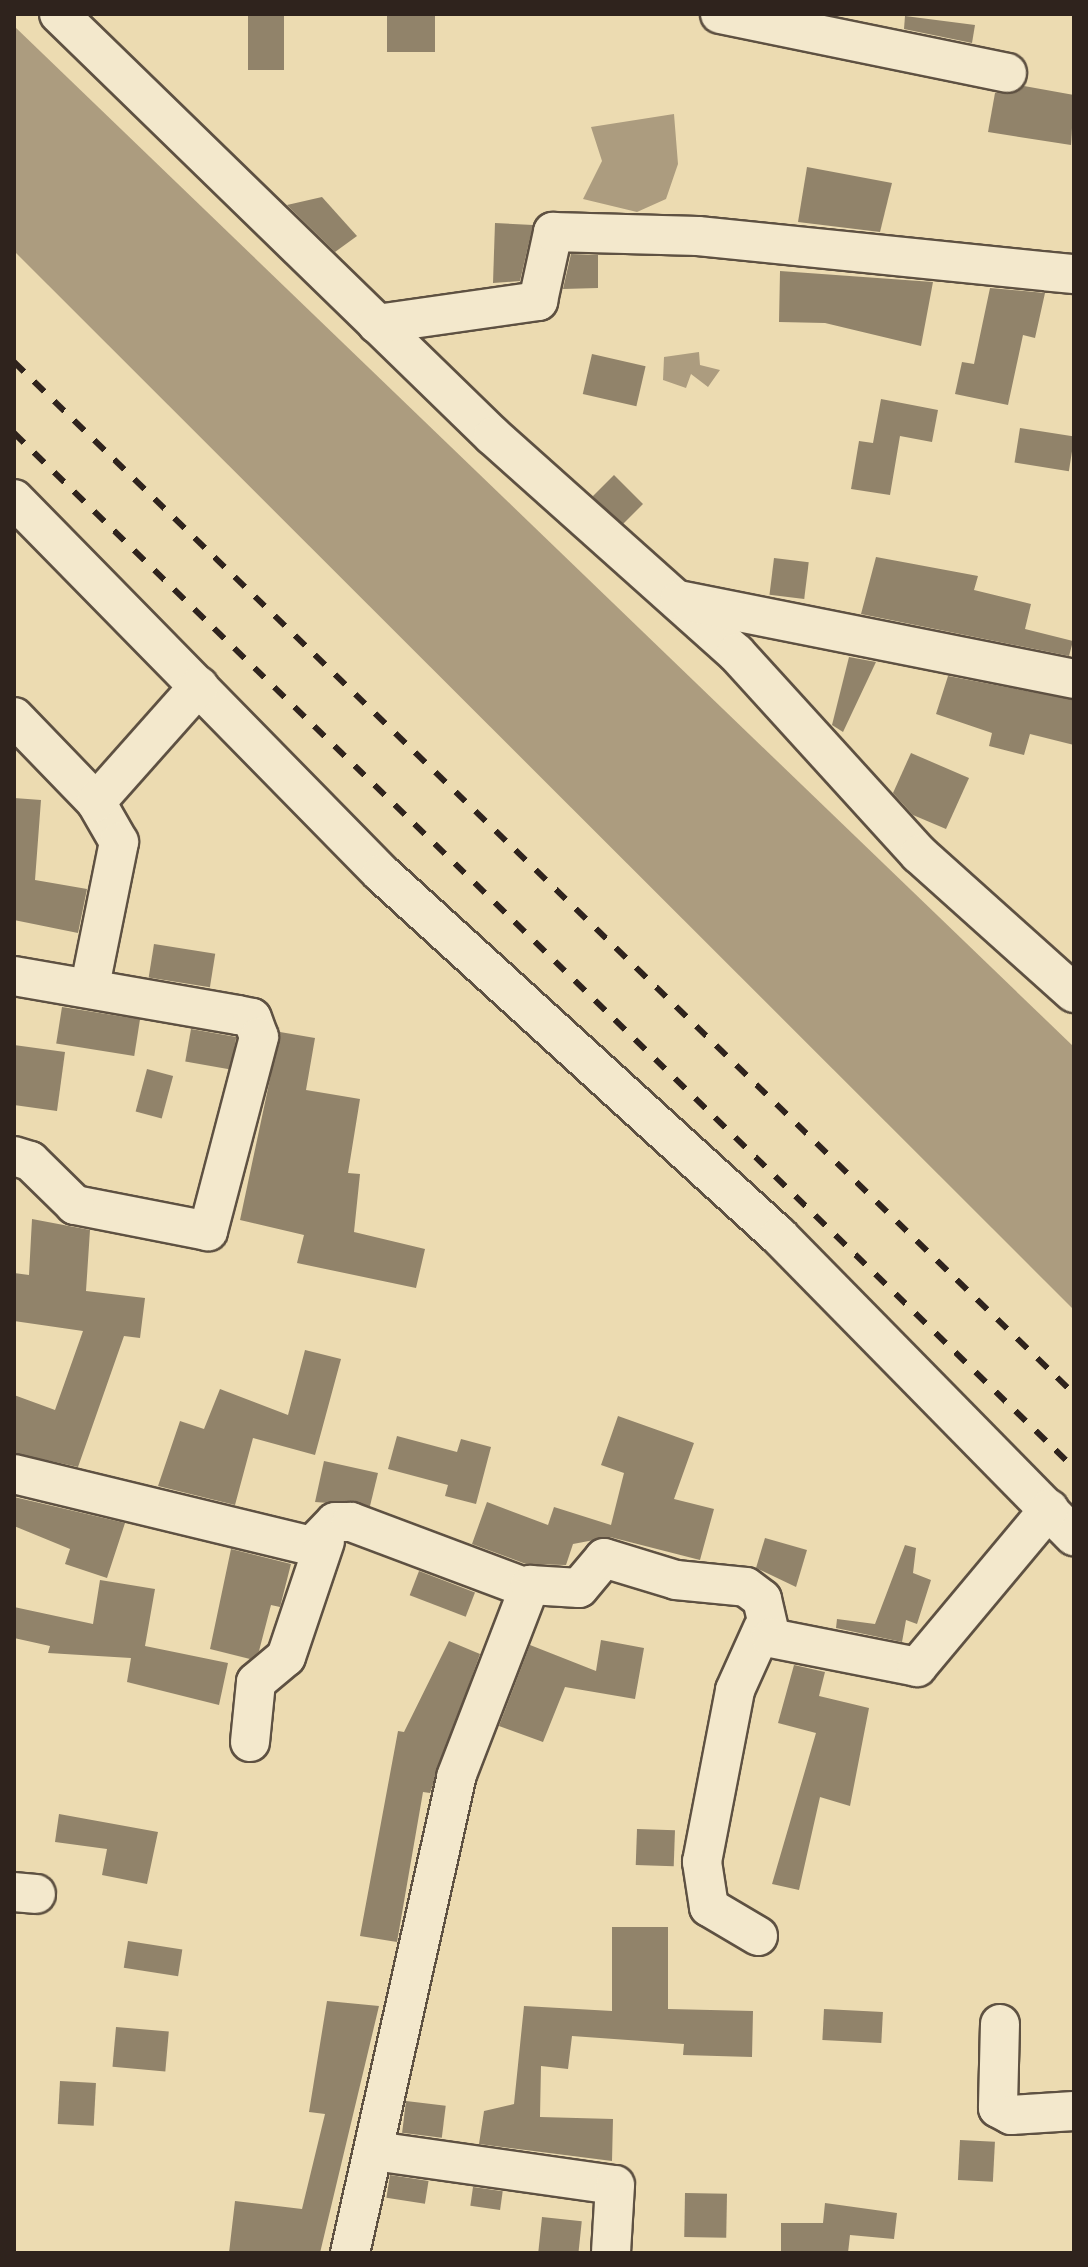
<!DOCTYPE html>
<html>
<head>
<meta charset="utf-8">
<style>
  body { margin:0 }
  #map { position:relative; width:1088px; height:2267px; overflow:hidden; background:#ecdbb1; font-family:"IM FELL English",serif }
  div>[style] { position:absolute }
  .water>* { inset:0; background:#ac9c7f }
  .building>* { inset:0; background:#91836a; transform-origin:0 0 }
  .roads { filter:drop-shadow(2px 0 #5e5142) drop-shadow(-2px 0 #5e5142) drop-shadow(0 2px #5e5142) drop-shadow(0 -2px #5e5142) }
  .minor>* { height:38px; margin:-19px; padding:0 19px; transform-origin:19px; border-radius:19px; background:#f3e8cc }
  .rail>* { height:6px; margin-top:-3px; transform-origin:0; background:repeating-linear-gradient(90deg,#2f231d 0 14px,transparent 0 28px) }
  span { translate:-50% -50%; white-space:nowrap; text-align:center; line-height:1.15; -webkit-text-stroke:6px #f3e8cc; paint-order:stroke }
  .frame { position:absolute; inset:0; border:16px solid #2f231d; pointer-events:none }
</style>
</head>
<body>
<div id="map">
  <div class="water">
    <i style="clip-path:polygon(14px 26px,1074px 1047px,1074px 1310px,14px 251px)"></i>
    <i style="clip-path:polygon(674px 114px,678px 164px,666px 199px,637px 212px,583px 199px,602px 161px,591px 127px)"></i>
    <i style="clip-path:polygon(699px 352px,700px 365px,720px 370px,708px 387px,691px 374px,686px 388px,663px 380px,664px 357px)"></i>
  </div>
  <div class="building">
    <i style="left:248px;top:14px;width:36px;height:56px"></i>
    <i style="left:387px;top:14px;width:48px;height:38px"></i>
    <i style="clip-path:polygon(905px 16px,975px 25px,972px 43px,904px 29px)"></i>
    <i style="clip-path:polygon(1024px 86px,1074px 95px,1071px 145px,988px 132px,995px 93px)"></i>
    <i style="clip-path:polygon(807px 167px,892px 183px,880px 232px,798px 222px)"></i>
    <i style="clip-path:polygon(322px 197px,357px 236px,335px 252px,287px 205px)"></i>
    <i style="clip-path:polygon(495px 223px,533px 225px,520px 281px,493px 283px)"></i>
    <i style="clip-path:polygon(571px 254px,598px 255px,598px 288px,563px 289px)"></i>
    <i style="clip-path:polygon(780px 271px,933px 282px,921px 346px,825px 323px,779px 322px)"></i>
    <i style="clip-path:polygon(990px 288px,1045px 293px,1035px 338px,1023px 335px,1008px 405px,955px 394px,962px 362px,974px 364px)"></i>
    <i style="left:592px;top:354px;width:55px;height:41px;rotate:13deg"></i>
    <i style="clip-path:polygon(881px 399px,938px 410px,932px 442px,900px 436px,890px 495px,851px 489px,859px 441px,873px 443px)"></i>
    <i style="left:1020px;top:428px;width:55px;height:35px;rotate:9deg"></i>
    <i style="left:614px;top:475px;width:41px;height:30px;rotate:45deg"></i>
    <i style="clip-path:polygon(876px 557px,978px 576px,974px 590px,1031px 604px,1025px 629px,1073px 641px,1069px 656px,861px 614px)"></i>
    <i style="left:774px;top:558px;width:35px;height:37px;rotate:7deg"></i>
    <i style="clip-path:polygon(849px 657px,876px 662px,843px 732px,832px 725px)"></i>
    <i style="clip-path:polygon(948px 676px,1074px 700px,1074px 745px,1030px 734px,1024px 755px,989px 746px,992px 733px,936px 714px)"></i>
    <i style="clip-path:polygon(911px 753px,969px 778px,946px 829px,913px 815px,893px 793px)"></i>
    <i style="clip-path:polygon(14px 798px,41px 800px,35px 880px,87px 889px,78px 933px,14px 920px)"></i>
    <i style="left:154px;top:944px;width:62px;height:34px;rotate:9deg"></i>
    <i style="left:62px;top:1007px;width:79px;height:37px;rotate:9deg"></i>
    <i style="left:191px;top:1029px;width:46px;height:33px;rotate:10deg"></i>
    <i style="clip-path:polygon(280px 1032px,315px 1038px,306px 1090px,360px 1099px,348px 1173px,360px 1174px,354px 1232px,425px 1249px,416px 1288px,297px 1263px,304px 1235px,240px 1220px)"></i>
    <i style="clip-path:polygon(14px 1045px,65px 1052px,57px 1111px,14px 1105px)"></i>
    <i style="left:147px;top:1069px;width:27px;height:44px;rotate:15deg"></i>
    <i style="clip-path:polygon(32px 1219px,90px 1230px,86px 1291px,145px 1298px,140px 1338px,124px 1336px,78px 1467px,14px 1453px,14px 1395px,55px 1410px,83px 1331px,14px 1321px,14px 1273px,29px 1275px)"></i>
    <i style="clip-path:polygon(305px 1350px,341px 1359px,315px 1455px,253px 1438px,235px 1505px,158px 1486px,180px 1421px,204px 1429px,220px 1389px,288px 1415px)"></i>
    <i style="clip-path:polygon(618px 1416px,694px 1443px,674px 1499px,714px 1509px,700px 1560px,610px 1537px,573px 1544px,566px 1565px,526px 1564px,472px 1544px,487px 1502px,548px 1525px,554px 1507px,611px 1525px,624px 1473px,601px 1465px)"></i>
    <i style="clip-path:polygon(397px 1436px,457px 1452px,461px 1439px,491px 1447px,476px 1504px,445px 1496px,448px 1485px,388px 1469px)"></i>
    <i style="clip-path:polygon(324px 1461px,378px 1473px,370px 1506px,315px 1502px)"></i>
    <i style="clip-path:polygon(14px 1497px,125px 1523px,107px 1578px,65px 1564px,70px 1549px,14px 1526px)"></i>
    <i style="clip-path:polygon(765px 1538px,807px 1550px,796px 1587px,756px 1568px)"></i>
    <i style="clip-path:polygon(905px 1545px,916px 1548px,913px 1573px,931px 1580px,917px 1624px,906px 1620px,902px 1642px,836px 1628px,837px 1619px,875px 1624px)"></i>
    <i style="clip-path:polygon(231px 1549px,291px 1564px,280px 1607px,271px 1605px,259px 1651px,250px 1659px,210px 1649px)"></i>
    <i style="left:419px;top:1571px;width:60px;height:26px;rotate:21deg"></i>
    <i style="clip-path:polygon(100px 1580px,155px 1589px,145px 1646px,228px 1663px,219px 1705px,127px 1682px,131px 1658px,48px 1653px,50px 1646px,14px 1638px,14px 1607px,93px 1624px)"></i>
    <i style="clip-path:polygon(601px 1640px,644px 1648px,635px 1699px,565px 1687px,543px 1742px,499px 1726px,530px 1645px,596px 1671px)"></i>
    <i style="clip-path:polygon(449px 1641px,480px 1654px,430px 1793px,423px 1792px,397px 1942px,360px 1936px,398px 1731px,404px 1732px)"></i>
    <i style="clip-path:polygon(794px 1665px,825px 1672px,819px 1696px,869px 1708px,850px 1806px,820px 1797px,799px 1890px,772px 1884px,816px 1733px,778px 1723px)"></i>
    <i style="clip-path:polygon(59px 1814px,158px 1832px,147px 1884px,102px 1875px,107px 1849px,55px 1842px)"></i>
    <i style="left:637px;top:1829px;width:38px;height:36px;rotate:2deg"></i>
    <i style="clip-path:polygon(612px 1927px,668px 1927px,668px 2009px,753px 2011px,752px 2057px,683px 2055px,684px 2044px,572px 2036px,568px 2069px,541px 2066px,540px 2117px,613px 2119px,612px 2161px,479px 2144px,484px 2111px,514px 2104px,524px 2006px,612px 2011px)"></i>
    <i style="left:128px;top:1941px;width:55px;height:27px;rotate:9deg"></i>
    <i style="clip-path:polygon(327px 2001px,379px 2006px,320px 2253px,229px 2253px,235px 2201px,302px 2209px,325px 2114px,309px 2112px)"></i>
    <i style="left:824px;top:2009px;width:59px;height:31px;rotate:3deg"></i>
    <i style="left:116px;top:2027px;width:53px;height:40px;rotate:5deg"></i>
    <i style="left:60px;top:2081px;width:36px;height:43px;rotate:3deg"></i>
    <i style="left:406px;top:2101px;width:40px;height:32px;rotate:7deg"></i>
    <i style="left:960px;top:2140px;width:35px;height:40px;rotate:3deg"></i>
    <i style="left:390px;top:2175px;width:39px;height:23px;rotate:9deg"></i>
    <i style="left:473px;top:2187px;width:30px;height:19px;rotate:8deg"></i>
    <i style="left:685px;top:2193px;width:42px;height:44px;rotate:1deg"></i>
    <i style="clip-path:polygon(825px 2203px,897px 2213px,894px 2239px,850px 2235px,848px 2253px,781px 2253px,781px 2223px,823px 2223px)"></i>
    <i style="left:542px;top:2217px;width:40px;height:36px;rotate:6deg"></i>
  </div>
  <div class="roads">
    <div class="minor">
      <i style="left:59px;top:14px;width:605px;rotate:44.2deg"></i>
      <i style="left:493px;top:436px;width:326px;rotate:41.8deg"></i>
      <i style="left:736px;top:653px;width:272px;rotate:47.7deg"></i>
      <i style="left:919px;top:854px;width:208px;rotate:41.9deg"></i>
      <i style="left:720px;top:14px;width:293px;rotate:11.6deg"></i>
      <i style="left:377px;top:324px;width:163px;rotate:-8.1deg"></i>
      <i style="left:538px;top:301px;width:71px;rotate:-77.7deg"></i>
      <i style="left:553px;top:232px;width:145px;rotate:1.6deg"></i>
      <i style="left:698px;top:236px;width:378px;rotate:5.8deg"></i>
      <i style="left:14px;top:499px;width:524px;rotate:45.54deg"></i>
      <i style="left:381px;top:873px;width:539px;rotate:42.37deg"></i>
      <i style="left:779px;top:1236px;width:421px;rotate:45.5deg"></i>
      <i style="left:679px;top:600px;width:403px;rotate:11.3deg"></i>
      <i style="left:14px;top:717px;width:118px;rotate:46deg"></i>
      <i style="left:96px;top:802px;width:46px;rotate:60.1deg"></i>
      <i style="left:119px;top:842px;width:147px;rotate:101.4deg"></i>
      <i style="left:96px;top:802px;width:155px;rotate:-48.4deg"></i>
      <i style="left:14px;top:976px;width:227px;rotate:9.9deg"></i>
      <i style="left:238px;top:1015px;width:14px;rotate:12deg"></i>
      <i style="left:252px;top:1018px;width:20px;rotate:70deg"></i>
      <i style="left:259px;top:1037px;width:201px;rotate:104.7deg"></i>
      <i style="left:208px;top:1231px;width:136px;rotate:-168.9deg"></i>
      <i style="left:75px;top:1205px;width:63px;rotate:-135.6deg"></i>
      <i style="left:30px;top:1161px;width:17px;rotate:-163deg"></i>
      <i style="left:14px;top:1474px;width:307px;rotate:13.6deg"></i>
      <i style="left:312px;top:1546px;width:33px;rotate:-46deg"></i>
      <i style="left:335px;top:1522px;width:16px"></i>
      <i style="left:351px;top:1522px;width:188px;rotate:20.6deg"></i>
      <i style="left:250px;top:1742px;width:60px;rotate:-84.3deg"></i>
      <i style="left:256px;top:1682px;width:39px;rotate:-40deg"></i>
      <i style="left:286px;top:1657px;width:122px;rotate:-71.4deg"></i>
      <i style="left:14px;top:1892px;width:22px;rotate:5deg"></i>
      <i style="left:758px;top:1936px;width:57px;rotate:-149.4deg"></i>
      <i style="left:709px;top:1907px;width:46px;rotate:-98.8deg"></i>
      <i style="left:702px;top:1862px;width:175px;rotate:-79.1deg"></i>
      <i style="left:735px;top:1690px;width:68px;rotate:-65.7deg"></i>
      <i style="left:1000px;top:2024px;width:84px;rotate:91.4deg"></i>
      <i style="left:998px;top:2108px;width:15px;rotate:28deg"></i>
      <i style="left:1011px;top:2115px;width:63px;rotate:-3.6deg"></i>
      <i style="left:375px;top:2151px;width:242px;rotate:8.1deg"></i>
      <i style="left:615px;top:2185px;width:68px;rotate:93.4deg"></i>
      <i style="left:350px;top:2253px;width:488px;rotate:-77.4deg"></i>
      <i style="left:456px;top:1777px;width:206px;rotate:-68.9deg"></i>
      <i style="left:530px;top:1585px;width:49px;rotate:3.5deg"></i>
      <i style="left:579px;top:1588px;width:39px;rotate:-50deg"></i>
      <i style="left:604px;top:1558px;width:75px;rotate:17deg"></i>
      <i style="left:676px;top:1580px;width:70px;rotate:5.7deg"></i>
      <i style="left:746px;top:1587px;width:20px;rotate:37deg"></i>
      <i style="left:762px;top:1599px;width:40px;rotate:77deg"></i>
      <i style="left:771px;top:1638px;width:149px;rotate:11.2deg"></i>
      <i style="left:917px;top:1667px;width:206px;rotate:-50.1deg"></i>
    </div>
  </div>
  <div class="rail">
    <i style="left:14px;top:362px;width:1479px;rotate:44.23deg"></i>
    <i style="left:14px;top:433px;width:1481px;rotate:44.32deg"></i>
  </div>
  <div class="frame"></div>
</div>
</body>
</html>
